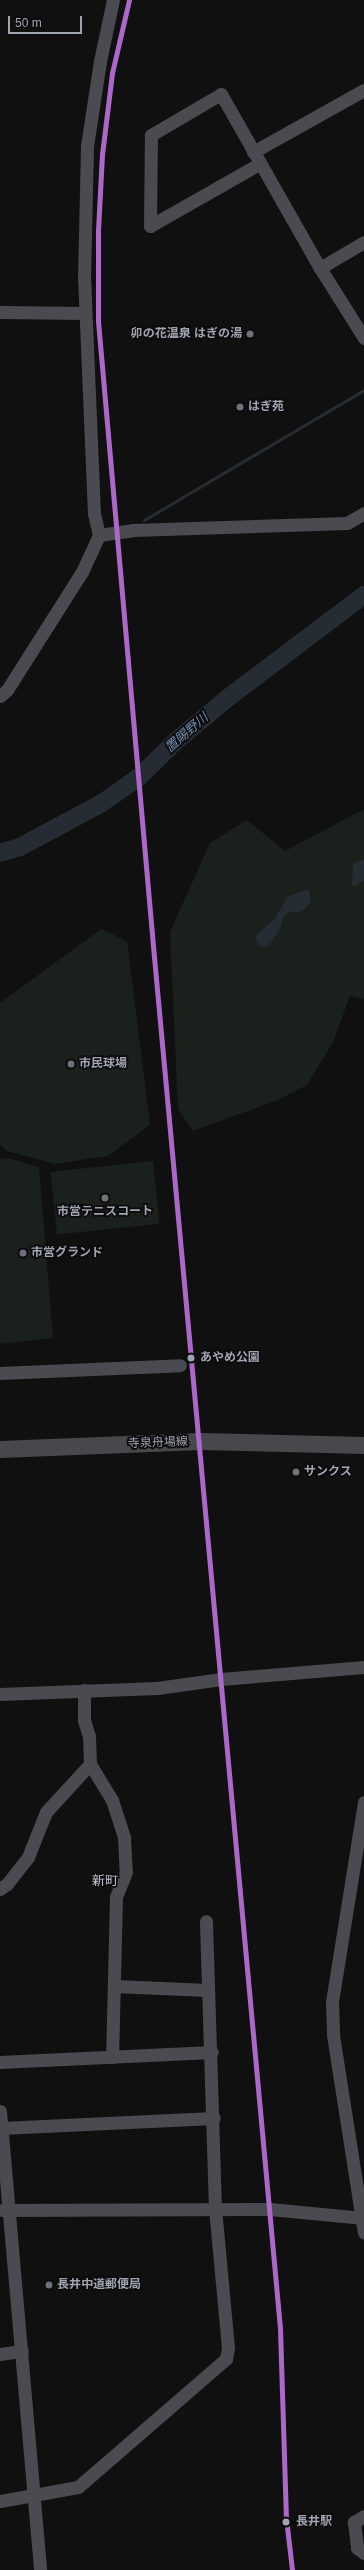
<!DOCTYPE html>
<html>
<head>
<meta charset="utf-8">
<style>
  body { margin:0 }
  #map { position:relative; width:364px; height:2570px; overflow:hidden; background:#101010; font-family:Arial,"Noto Sans JP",sans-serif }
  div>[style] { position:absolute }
  .green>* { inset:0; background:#1a201b; transform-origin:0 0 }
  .water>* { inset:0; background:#262c33 }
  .stream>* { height:3px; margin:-1.5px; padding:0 1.5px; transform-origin:1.5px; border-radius:1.5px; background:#262c33 }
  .river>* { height:18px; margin:-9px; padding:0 9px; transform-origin:9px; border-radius:9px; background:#262c33 }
  .minor>* { height:13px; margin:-6.5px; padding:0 6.5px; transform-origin:6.5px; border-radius:6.5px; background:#4a4b50 }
  .major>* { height:17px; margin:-8.5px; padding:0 8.5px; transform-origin:8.5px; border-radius:8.5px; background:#46484b }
  .rail-1>* { height:5px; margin:-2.5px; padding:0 2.5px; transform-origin:2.5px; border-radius:2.5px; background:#ac68c9 }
  .dots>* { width:11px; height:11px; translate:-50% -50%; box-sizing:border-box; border:2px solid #0b0a0c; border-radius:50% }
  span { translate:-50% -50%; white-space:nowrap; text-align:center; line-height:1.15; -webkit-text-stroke:3.5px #0b0a0c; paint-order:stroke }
  .poi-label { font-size:12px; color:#a0a5b2; font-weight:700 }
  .right { translate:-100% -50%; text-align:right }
  .left { translate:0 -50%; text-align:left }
  .stop-label { font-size:12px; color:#a0a5b2; font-weight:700 }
  .street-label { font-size:12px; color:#a0a5b2 }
  .water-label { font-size:13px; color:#7692ae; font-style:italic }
  .neighbourhood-label { font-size:13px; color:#c1c4ce }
  .scale { position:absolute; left:8px; top:16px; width:74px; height:18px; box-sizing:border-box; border:2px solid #a0a5b2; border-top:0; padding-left:5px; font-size:12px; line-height:14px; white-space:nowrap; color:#a0a5b2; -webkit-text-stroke:3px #0b0a0c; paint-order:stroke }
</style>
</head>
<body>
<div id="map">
  <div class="green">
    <i style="clip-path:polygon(364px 809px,364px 999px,350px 996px,333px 1042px,307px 1085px,278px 1100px,193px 1131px,178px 1109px,170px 932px,210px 843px,247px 820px,285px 851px)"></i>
    <i style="clip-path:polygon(101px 929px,127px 941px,150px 1125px,108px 1156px,55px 1164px,7px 1151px,0 1145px,0 1003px)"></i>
    <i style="clip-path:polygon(8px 1158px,39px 1167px,53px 1338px,0 1344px,0 1159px)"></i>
    <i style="left:153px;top:1161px;width:63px;height:103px;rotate:84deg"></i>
  </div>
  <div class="water">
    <i style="clip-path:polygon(364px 859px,364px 880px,355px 886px,352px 885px,353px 864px)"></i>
    <i style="clip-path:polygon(307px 889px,310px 893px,310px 903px,304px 910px,296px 913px,291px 911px,284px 916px,279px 931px,268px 947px,260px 947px,256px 940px,257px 934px,275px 919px,287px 897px)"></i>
  </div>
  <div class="stream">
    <i style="left:144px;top:520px;width:256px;rotate:-30.6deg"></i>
  </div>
  <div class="river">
    <i style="left:0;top:853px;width:21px;rotate:-17deg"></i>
    <i style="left:20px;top:847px;width:93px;rotate:-28.2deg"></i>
    <i style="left:102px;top:803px;width:45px;rotate:-35.1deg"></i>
    <i style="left:139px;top:777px;width:52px;rotate:-44.2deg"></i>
    <i style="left:176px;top:741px;width:69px;rotate:-39.7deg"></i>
    <i style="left:229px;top:697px;width:169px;rotate:-37.1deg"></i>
  </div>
  <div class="minor">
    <i style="left:253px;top:152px;width:127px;rotate:-29.2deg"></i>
    <i style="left:259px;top:164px;width:125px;rotate:150.4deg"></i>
    <i style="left:150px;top:226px;width:91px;rotate:-89.4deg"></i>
    <i style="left:151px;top:135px;width:81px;rotate:-30.4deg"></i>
    <i style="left:221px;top:94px;width:200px;rotate:60.4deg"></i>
    <i style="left:320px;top:268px;width:83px;rotate:57.8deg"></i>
    <i style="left:320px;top:268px;width:51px;rotate:-30.6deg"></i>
    <i style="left:0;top:312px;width:85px;rotate:0.7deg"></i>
    <i style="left:99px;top:535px;width:34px;rotate:-8deg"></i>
    <i style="left:133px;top:530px;width:214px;rotate:-1.9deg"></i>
    <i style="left:347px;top:523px;width:20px;rotate:-30deg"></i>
    <i style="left:0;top:696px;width:9px;rotate:-41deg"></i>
    <i style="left:7px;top:690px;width:140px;rotate:-57.6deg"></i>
    <i style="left:82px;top:572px;width:41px;rotate:-65.3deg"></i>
    <i style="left:99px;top:535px;width:22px;rotate:-103deg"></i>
    <i style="left:94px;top:514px;width:235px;rotate:-92.4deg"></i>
    <i style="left:84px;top:279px;width:133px;rotate:-88.7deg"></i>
    <i style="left:87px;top:146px;width:86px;rotate:-81.3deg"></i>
    <i style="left:100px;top:61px;width:62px;rotate:-78deg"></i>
    <i style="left:0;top:1373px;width:180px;rotate:-2.5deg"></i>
    <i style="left:84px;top:1690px;width:30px;rotate:90deg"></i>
    <i style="left:84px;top:1720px;width:17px;rotate:73deg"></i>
    <i style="left:89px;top:1736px;width:28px;rotate:88deg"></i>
    <i style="left:90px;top:1764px;width:42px;rotate:58.6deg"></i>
    <i style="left:112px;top:1800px;width:40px;rotate:72deg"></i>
    <i style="left:124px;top:1838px;width:34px;rotate:87deg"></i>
    <i style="left:126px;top:1872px;width:27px;rotate:112deg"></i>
    <i style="left:116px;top:1897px;width:160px;rotate:91.4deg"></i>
    <i style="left:0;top:1694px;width:157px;rotate:-2.2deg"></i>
    <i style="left:157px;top:1688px;width:65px;rotate:-8deg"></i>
    <i style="left:221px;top:1679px;width:144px;rotate:-4.8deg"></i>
    <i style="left:364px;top:1802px;width:203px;rotate:99.1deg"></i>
    <i style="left:332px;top:2002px;width:33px;rotate:88deg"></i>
    <i style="left:333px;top:2035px;width:200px;rotate:81.1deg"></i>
    <i style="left:0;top:1889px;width:9px;rotate:-36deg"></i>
    <i style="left:7px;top:1884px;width:34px;rotate:-52deg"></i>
    <i style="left:28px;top:1857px;width:48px;rotate:-68.2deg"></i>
    <i style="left:46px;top:1812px;width:65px;rotate:-47.5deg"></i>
    <i style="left:114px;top:1986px;width:94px;rotate:2.4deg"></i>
    <i style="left:0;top:2062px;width:212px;rotate:-2.7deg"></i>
    <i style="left:0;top:2111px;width:461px;rotate:85deg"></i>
    <i style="left:1px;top:2128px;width:213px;rotate:-2.7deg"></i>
    <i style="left:2px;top:2210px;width:268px;rotate:-0.2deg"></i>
    <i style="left:270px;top:2209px;width:94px;rotate:5.5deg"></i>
    <i style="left:0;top:2354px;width:22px;rotate:-8deg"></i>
    <i style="left:0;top:2501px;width:79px;rotate:-10.2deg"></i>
    <i style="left:78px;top:2487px;width:196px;rotate:-40.9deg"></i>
    <i style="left:226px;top:2359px;width:11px;rotate:-80deg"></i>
    <i style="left:228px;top:2348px;width:140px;rotate:-95.3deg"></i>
    <i style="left:215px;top:2209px;width:288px;rotate:-91.8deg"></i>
    <i style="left:364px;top:2516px;width:12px;rotate:149deg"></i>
    <i style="left:354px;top:2522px;width:26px;rotate:83deg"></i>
    <i style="left:357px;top:2548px;width:9px;rotate:36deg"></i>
  </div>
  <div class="major">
    <i style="left:0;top:1449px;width:200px;rotate:-2.3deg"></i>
    <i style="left:200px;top:1441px;width:164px;rotate:1.4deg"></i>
  </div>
  <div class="rail-1">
    <i style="left:129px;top:0;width:75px;rotate:103.1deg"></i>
    <i style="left:112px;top:73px;width:82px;rotate:97deg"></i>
    <i style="left:102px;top:154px;width:77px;rotate:93deg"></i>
    <i style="left:98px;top:231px;width:90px;rotate:90deg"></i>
    <i style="left:98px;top:321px;width:627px;rotate:84.97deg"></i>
    <i style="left:153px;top:946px;width:1389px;rotate:84.75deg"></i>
    <i style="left:280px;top:2329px;width:189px;rotate:88.2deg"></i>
    <i style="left:286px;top:2518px;width:52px;rotate:83.4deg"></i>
  </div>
  <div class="dots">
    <i style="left:250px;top:334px;background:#6e7179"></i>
    <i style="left:240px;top:407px;background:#6e7179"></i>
    <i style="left:71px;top:1064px;background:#6e7179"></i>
    <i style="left:105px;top:1198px;background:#6e7179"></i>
    <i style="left:23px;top:1253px;background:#6e7179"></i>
    <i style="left:191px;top:1358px;background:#a0a5b2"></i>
    <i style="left:296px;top:1472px;background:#6e7179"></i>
    <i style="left:49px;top:2285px;background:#6e7179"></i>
    <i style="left:286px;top:2522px;background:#a0a5b2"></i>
  </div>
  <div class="poi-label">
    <span class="right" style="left:242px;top:334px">卯の花温泉 はぎの湯</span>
    <span class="left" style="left:248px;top:407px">はぎ苑</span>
    <span class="left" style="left:79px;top:1064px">市民球場</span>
    <span style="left:105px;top:1212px">市営テニスコート</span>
    <span class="left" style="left:31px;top:1253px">市営グランド</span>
    <span class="left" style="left:304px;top:1472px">サンクス</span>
    <span class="left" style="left:57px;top:2285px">長井中道郵便局</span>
  </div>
  <div class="stop-label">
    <span class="left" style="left:200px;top:1358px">あやめ公園</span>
    <span class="left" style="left:296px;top:2522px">長井駅</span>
  </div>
  <div class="street-label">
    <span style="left:158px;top:1443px;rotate:-2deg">寺泉舟場線</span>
  </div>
  <div class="water-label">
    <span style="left:187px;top:733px;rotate:-41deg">置賜野川</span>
  </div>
  <div class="neighbourhood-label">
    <span style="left:105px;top:1881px">新町</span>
  </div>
  <div class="scale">50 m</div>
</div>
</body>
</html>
